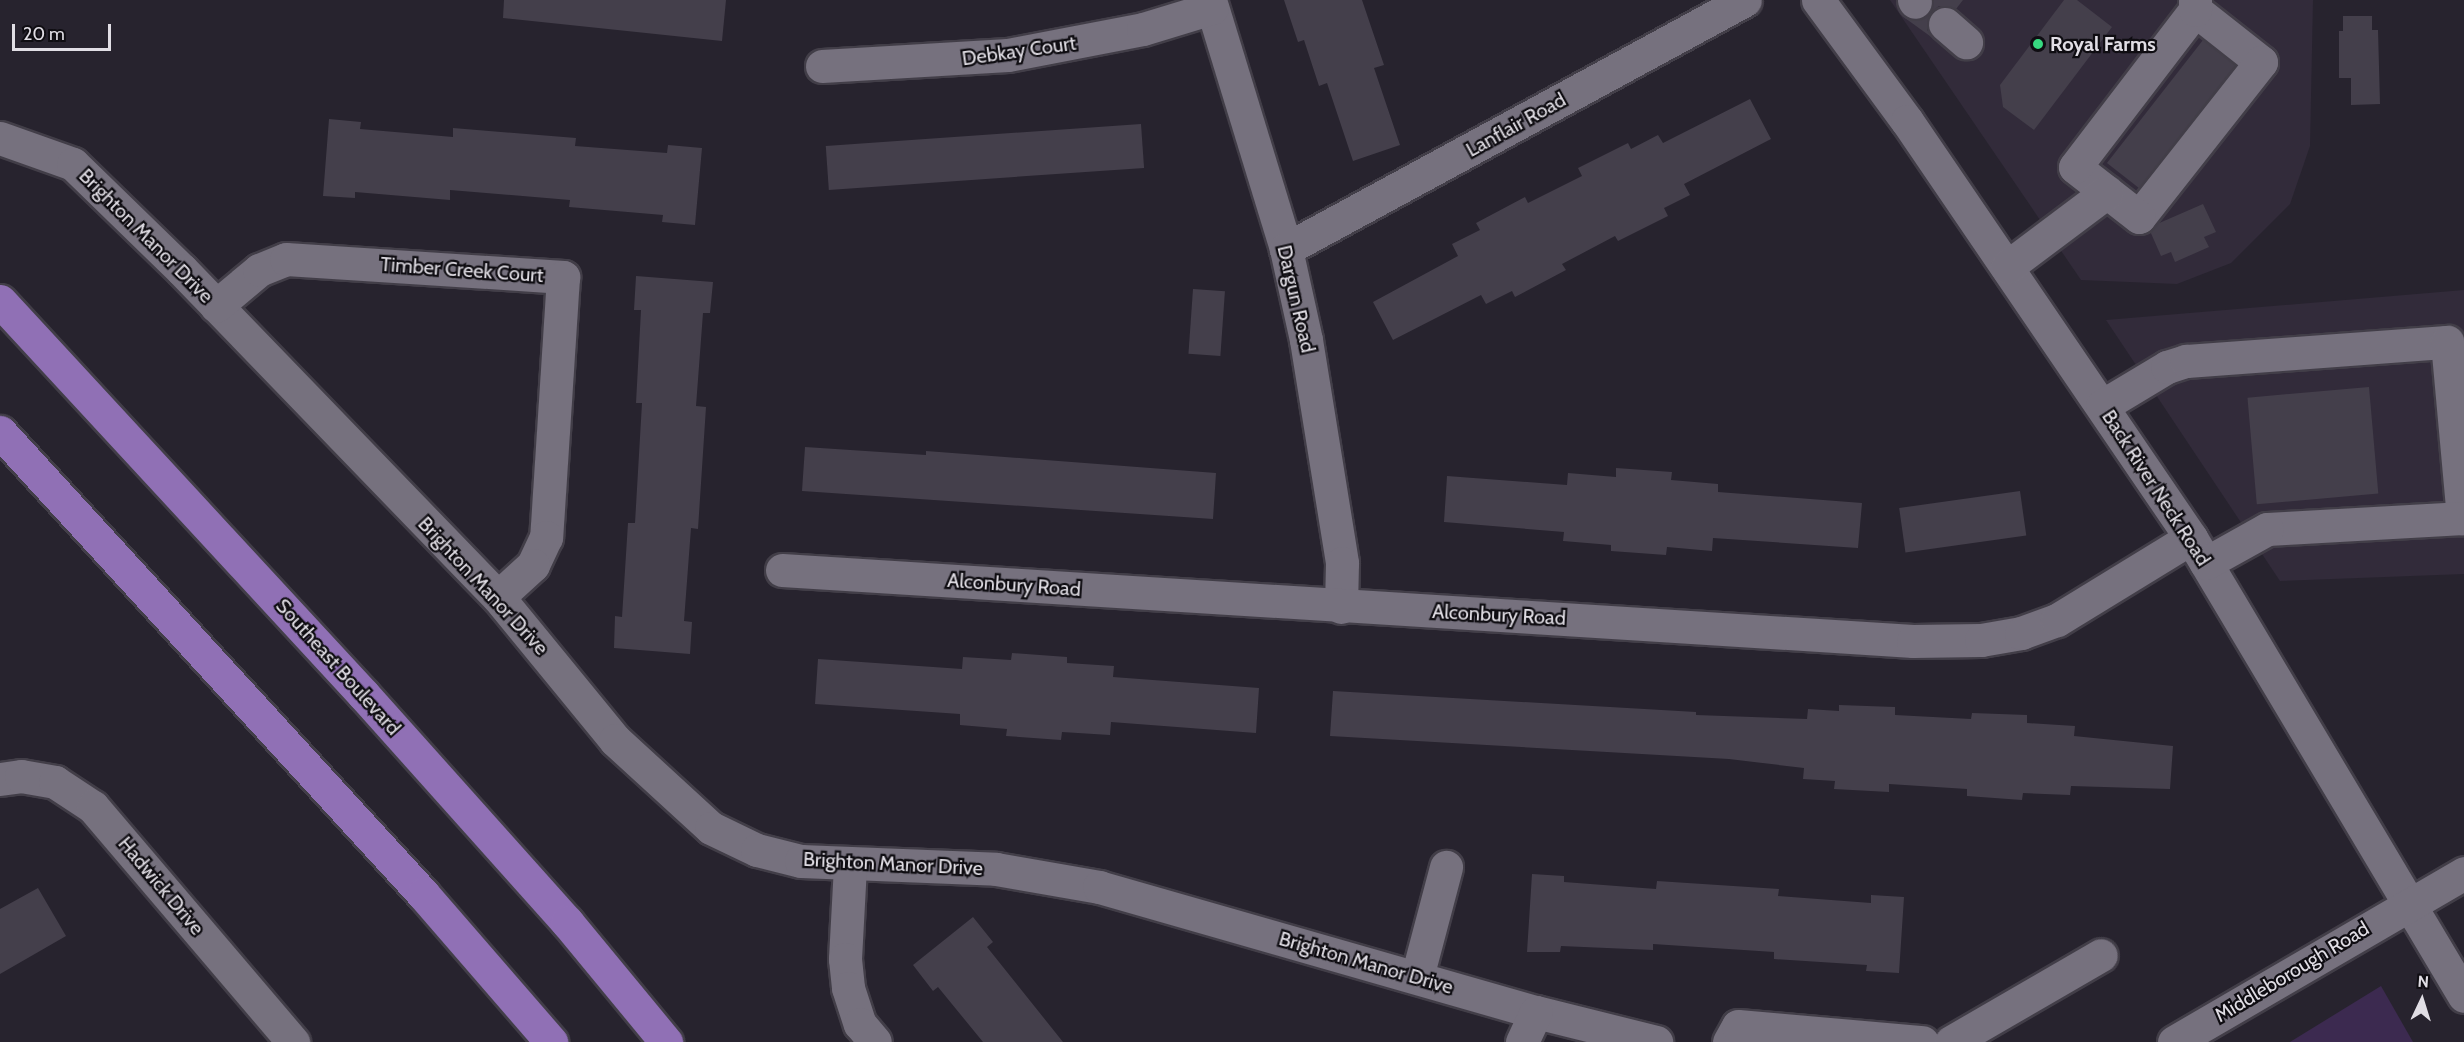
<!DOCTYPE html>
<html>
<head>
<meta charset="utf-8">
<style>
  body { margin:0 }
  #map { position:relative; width:2464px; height:1042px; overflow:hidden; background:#27232e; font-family:Cabin,sans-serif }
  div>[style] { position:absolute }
  .built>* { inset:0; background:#322b3a }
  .green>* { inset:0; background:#3c2a50 }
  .building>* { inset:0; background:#443f4b; transform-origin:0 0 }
  .roads { filter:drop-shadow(2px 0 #423e48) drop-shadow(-2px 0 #423e48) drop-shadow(0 2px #423e48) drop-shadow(0 -2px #423e48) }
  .minor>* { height:33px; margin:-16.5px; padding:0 16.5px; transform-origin:16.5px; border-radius:16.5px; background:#76717e }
  .major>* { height:33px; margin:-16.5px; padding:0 16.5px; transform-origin:16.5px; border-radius:16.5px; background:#9070b5 }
  .dots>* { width:16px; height:16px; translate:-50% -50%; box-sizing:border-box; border:3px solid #0f0d12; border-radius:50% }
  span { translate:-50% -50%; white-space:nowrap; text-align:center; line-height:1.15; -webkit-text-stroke:4.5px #0f0d12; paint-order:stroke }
  .poi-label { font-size:20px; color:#e1dee5; font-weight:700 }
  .left { translate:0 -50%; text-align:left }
  .street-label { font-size:20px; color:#e1dee5 }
  .north { position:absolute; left:2392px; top:970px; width:60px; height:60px; -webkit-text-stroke:4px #0f0d12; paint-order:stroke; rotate:4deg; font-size:16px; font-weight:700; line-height:24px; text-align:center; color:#e1dee5 }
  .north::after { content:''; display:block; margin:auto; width:21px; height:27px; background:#e1dee5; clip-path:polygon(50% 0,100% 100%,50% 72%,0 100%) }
  .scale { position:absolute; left:12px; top:24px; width:99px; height:27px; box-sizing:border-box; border:3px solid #e1dee5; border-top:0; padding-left:8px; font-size:18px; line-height:21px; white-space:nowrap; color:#e1dee5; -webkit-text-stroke:4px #0f0d12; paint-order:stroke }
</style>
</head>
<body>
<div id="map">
  <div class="built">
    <i style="clip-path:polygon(1890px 0,2313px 0,2310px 146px,2290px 204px,2231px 263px,2177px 284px,2081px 280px)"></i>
    <i style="clip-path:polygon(2464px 290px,2464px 574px,2280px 581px,2106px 320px)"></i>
  </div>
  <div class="green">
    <i style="clip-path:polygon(2381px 986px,2413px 1042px,2290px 1042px)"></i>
  </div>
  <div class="building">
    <i style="clip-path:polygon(504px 0,726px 0,722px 41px,503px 18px)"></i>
    <i style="clip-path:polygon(1284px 0,1362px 0,1384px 65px,1374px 68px,1400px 145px,1353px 161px,1327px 83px,1319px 86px,1304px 40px,1298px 42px)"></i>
    <i style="clip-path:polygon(1933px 0,1963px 0,1956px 9px,1939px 6px,1931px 12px)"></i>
    <i style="clip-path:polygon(2064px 0,2077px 0,2112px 27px,2034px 130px,2003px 107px,2000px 85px)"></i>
    <i style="clip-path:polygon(1930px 13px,1927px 30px,1934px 39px,1905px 18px,1923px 19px)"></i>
    <i style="clip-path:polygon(2343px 16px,2372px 16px,2372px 30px,2378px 30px,2380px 104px,2351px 105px,2351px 78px,2339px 78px,2339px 31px,2343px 31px)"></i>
    <i style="left:2203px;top:40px;width:41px;height:156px;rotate:38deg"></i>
    <i style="clip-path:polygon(1750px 99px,1771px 139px,1684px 184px,1690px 195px,1664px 208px,1668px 216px,1618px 241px,1615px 236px,1562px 264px,1566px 270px,1515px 297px,1512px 291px,1486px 304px,1481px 295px,1393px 340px,1373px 302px,1458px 256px,1452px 244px,1480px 230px,1476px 223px,1525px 197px,1528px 203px,1582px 176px,1578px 168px,1628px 143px,1631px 149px,1658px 135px,1663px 143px)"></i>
    <i style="clip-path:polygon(329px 119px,361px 122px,360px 129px,453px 137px,453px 128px,576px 138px,575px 146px,667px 153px,668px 145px,702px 148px,695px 225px,662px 222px,663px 215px,569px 207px,570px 200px,450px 190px,450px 200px,355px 192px,355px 198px,323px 196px)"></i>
    <i style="left:1141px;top:124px;width:44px;height:316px;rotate:86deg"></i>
    <i style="clip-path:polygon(2203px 204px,2216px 232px,2204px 237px,2209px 247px,2175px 262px,2171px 252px,2161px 256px,2150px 231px,2157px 224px)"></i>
    <i style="clip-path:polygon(636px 276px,713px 282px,710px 313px,703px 313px,696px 406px,706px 407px,698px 529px,691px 528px,684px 621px,692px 622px,690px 654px,614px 648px,615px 616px,622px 617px,628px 523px,635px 523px,642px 403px,636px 403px,641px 310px,634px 310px)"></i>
    <i style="left:1193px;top:289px;width:32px;height:65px;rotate:4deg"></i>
    <i style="left:2369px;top:387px;width:107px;height:122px;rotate:85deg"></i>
    <i style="clip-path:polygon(805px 447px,926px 455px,926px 451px,1216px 473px,1213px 519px,802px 491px)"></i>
    <i style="clip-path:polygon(1616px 468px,1672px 472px,1671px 480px,1718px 484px,1718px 492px,1862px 503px,1858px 548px,1713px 538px,1712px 551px,1667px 547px,1666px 555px,1611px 551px,1611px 545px,1563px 541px,1564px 532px,1444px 522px,1447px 476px,1567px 485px,1568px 473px,1616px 477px)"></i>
    <i style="left:2020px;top:491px;width:45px;height:122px;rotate:82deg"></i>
    <i style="clip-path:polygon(1012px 653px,1067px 657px,1067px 663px,1114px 666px,1113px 677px,1259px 688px,1256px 733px,1111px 722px,1110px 735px,1062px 732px,1061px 740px,1006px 736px,1007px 729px,960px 725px,960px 714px,815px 704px,818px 659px,962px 669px,963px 657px,1011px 660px)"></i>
    <i style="clip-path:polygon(1333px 691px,1696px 712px,1696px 715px,1807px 719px,1808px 709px,1839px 711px,1839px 705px,1895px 707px,1895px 715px,1971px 719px,1972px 713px,2027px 715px,2027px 723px,2075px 726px,2074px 736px,2173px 746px,2170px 789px,2071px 786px,2070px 795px,2023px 793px,2022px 800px,1967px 796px,1967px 789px,1889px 784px,1889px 792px,1834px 789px,1835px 781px,1803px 779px,1804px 768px,1729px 759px,1330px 736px)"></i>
    <i style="clip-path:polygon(1532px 874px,1564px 876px,1564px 882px,1656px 889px,1657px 881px,1779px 889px,1778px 896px,1871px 903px,1871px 895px,1904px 897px,1899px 973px,1866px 971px,1867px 965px,1774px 959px,1774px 952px,1653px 944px,1653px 950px,1561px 946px,1560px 952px,1527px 952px)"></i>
    <i style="clip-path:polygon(38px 888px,66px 936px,0 974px,0 909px)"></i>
    <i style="clip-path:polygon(973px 917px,993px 942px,987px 947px,1063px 1042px,983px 1042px,938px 987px,933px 991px,913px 965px)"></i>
  </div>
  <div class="roads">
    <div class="minor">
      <i style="left:1210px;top:0;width:260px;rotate:73deg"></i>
      <i style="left:1286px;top:249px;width:93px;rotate:77.6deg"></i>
      <i style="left:1306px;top:340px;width:226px;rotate:80.8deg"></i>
      <i style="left:1342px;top:563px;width:44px;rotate:91.3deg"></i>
      <i style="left:1818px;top:0;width:150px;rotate:53.7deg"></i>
      <i style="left:1907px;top:121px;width:505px;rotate:55.74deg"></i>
      <i style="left:2191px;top:538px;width:533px;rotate:59.2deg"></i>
      <i style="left:1914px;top:0;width:2px;rotate:63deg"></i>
      <i style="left:2195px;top:10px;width:84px;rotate:38.2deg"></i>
      <i style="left:2261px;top:62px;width:197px;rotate:128.2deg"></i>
      <i style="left:2139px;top:217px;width:81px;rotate:-142deg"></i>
      <i style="left:2075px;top:167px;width:198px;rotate:-52.6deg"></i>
      <i style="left:2195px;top:10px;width:10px;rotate:-90deg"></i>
      <i style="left:1945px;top:24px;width:28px;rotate:41deg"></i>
      <i style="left:822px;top:66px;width:186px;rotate:-3.4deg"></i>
      <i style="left:1008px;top:55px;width:137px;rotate:-10.9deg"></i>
      <i style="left:1143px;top:29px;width:72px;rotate:-16.9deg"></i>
      <i style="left:0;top:138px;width:77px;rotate:19.6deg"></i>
      <i style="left:73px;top:164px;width:152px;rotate:44.2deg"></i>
      <i style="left:182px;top:270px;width:455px;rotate:46deg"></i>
      <i style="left:498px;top:597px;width:185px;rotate:50.7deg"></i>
      <i style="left:615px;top:740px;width:130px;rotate:42.5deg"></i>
      <i style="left:711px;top:828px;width:51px;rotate:25.6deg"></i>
      <i style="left:757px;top:850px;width:45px;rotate:14deg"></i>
      <i style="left:801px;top:861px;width:195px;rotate:2.3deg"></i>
      <i style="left:996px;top:869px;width:105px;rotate:9.9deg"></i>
      <i style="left:1099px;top:887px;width:455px;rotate:16deg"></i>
      <i style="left:1536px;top:1012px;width:124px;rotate:14deg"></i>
      <i style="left:1286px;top:249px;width:522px;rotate:-28.48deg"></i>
      <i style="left:2007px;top:267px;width:125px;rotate:-36.9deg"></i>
      <i style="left:216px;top:306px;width:56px;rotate:-39.9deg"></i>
      <i style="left:259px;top:270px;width:29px;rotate:-22deg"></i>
      <i style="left:286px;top:259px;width:278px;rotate:3.7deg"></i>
      <i style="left:563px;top:277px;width:261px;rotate:93.7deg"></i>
      <i style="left:546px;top:537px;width:31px;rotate:115deg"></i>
      <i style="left:533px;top:565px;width:47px;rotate:137.6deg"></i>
      <i style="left:2102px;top:406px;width:76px;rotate:-31deg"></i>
      <i style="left:2167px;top:367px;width:20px;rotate:-18deg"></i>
      <i style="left:2186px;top:361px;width:262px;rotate:-4.2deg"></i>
      <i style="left:2447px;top:342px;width:177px;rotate:84.8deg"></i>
      <i style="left:2463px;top:518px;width:196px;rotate:176.8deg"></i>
      <i style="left:2267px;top:529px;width:70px;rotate:150.9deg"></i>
      <i style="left:782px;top:570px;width:1133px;rotate:3.59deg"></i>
      <i style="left:1913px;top:641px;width:68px;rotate:-0.8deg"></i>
      <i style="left:1981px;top:640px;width:41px;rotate:-9.9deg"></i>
      <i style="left:2021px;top:633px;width:38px;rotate:-20deg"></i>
      <i style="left:2057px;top:620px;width:157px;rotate:-31.5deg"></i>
      <i style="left:0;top:779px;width:21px;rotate:-8deg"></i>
      <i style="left:21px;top:776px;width:35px;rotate:10deg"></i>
      <i style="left:55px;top:782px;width:45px;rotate:33.3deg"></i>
      <i style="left:93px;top:807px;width:309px;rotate:49.6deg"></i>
      <i style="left:850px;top:866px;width:93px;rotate:93.1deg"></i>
      <i style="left:845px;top:959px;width:29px;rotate:84deg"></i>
      <i style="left:848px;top:988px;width:38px;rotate:72deg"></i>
      <i style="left:860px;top:1024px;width:23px;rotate:50deg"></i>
      <i style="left:1417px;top:977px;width:114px;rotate:-75.2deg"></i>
      <i style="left:1522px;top:1042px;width:33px;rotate:-65deg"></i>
      <i style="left:1729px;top:1042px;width:18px;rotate:-61deg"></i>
      <i style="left:1738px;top:1026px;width:185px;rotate:5deg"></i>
      <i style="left:1951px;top:1042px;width:173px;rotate:-30.1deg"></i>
      <i style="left:2174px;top:1042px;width:336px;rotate:-30.2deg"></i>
    </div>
    <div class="major">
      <i style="left:0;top:301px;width:536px;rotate:47.27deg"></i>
      <i style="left:364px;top:695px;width:305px;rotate:48.2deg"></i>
      <i style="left:567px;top:922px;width:156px;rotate:50.5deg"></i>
      <i style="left:0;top:432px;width:626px;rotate:47.52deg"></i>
      <i style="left:423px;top:894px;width:196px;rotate:49.1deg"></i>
    </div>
  </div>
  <div class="dots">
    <i style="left:2038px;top:44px;background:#37d880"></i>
  </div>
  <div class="poi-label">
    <span class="left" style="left:2050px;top:44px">Royal Farms</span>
  </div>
  <div class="street-label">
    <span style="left:1019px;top:51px;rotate:-8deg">Debkay Court</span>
    <span style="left:1516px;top:125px;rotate:-29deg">Lanflair Road</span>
    <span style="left:146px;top:236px;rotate:45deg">Brighton Manor Drive</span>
    <span style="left:462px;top:270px;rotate:4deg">Timber Creek Court</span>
    <span style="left:1296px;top:299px;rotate:77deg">Dargun Road</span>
    <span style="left:2156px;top:488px;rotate:57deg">Back River Neck Road</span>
    <span style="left:1014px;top:585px;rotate:4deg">Alconbury Road</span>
    <span style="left:483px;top:586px;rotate:47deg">Brighton Manor Drive</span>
    <span style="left:1499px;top:615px;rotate:3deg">Alconbury Road</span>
    <span style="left:338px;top:667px;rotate:48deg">Southeast Boulevard</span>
    <span style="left:893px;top:864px;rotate:3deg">Brighton Manor Drive</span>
    <span style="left:161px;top:886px;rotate:50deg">Hadwick Drive</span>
    <span style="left:1366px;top:963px;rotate:16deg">Brighton Manor Drive</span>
    <span style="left:2292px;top:972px;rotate:-31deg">Middleborough Road</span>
  </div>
  <div class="north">N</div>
  <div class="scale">20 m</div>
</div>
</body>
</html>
